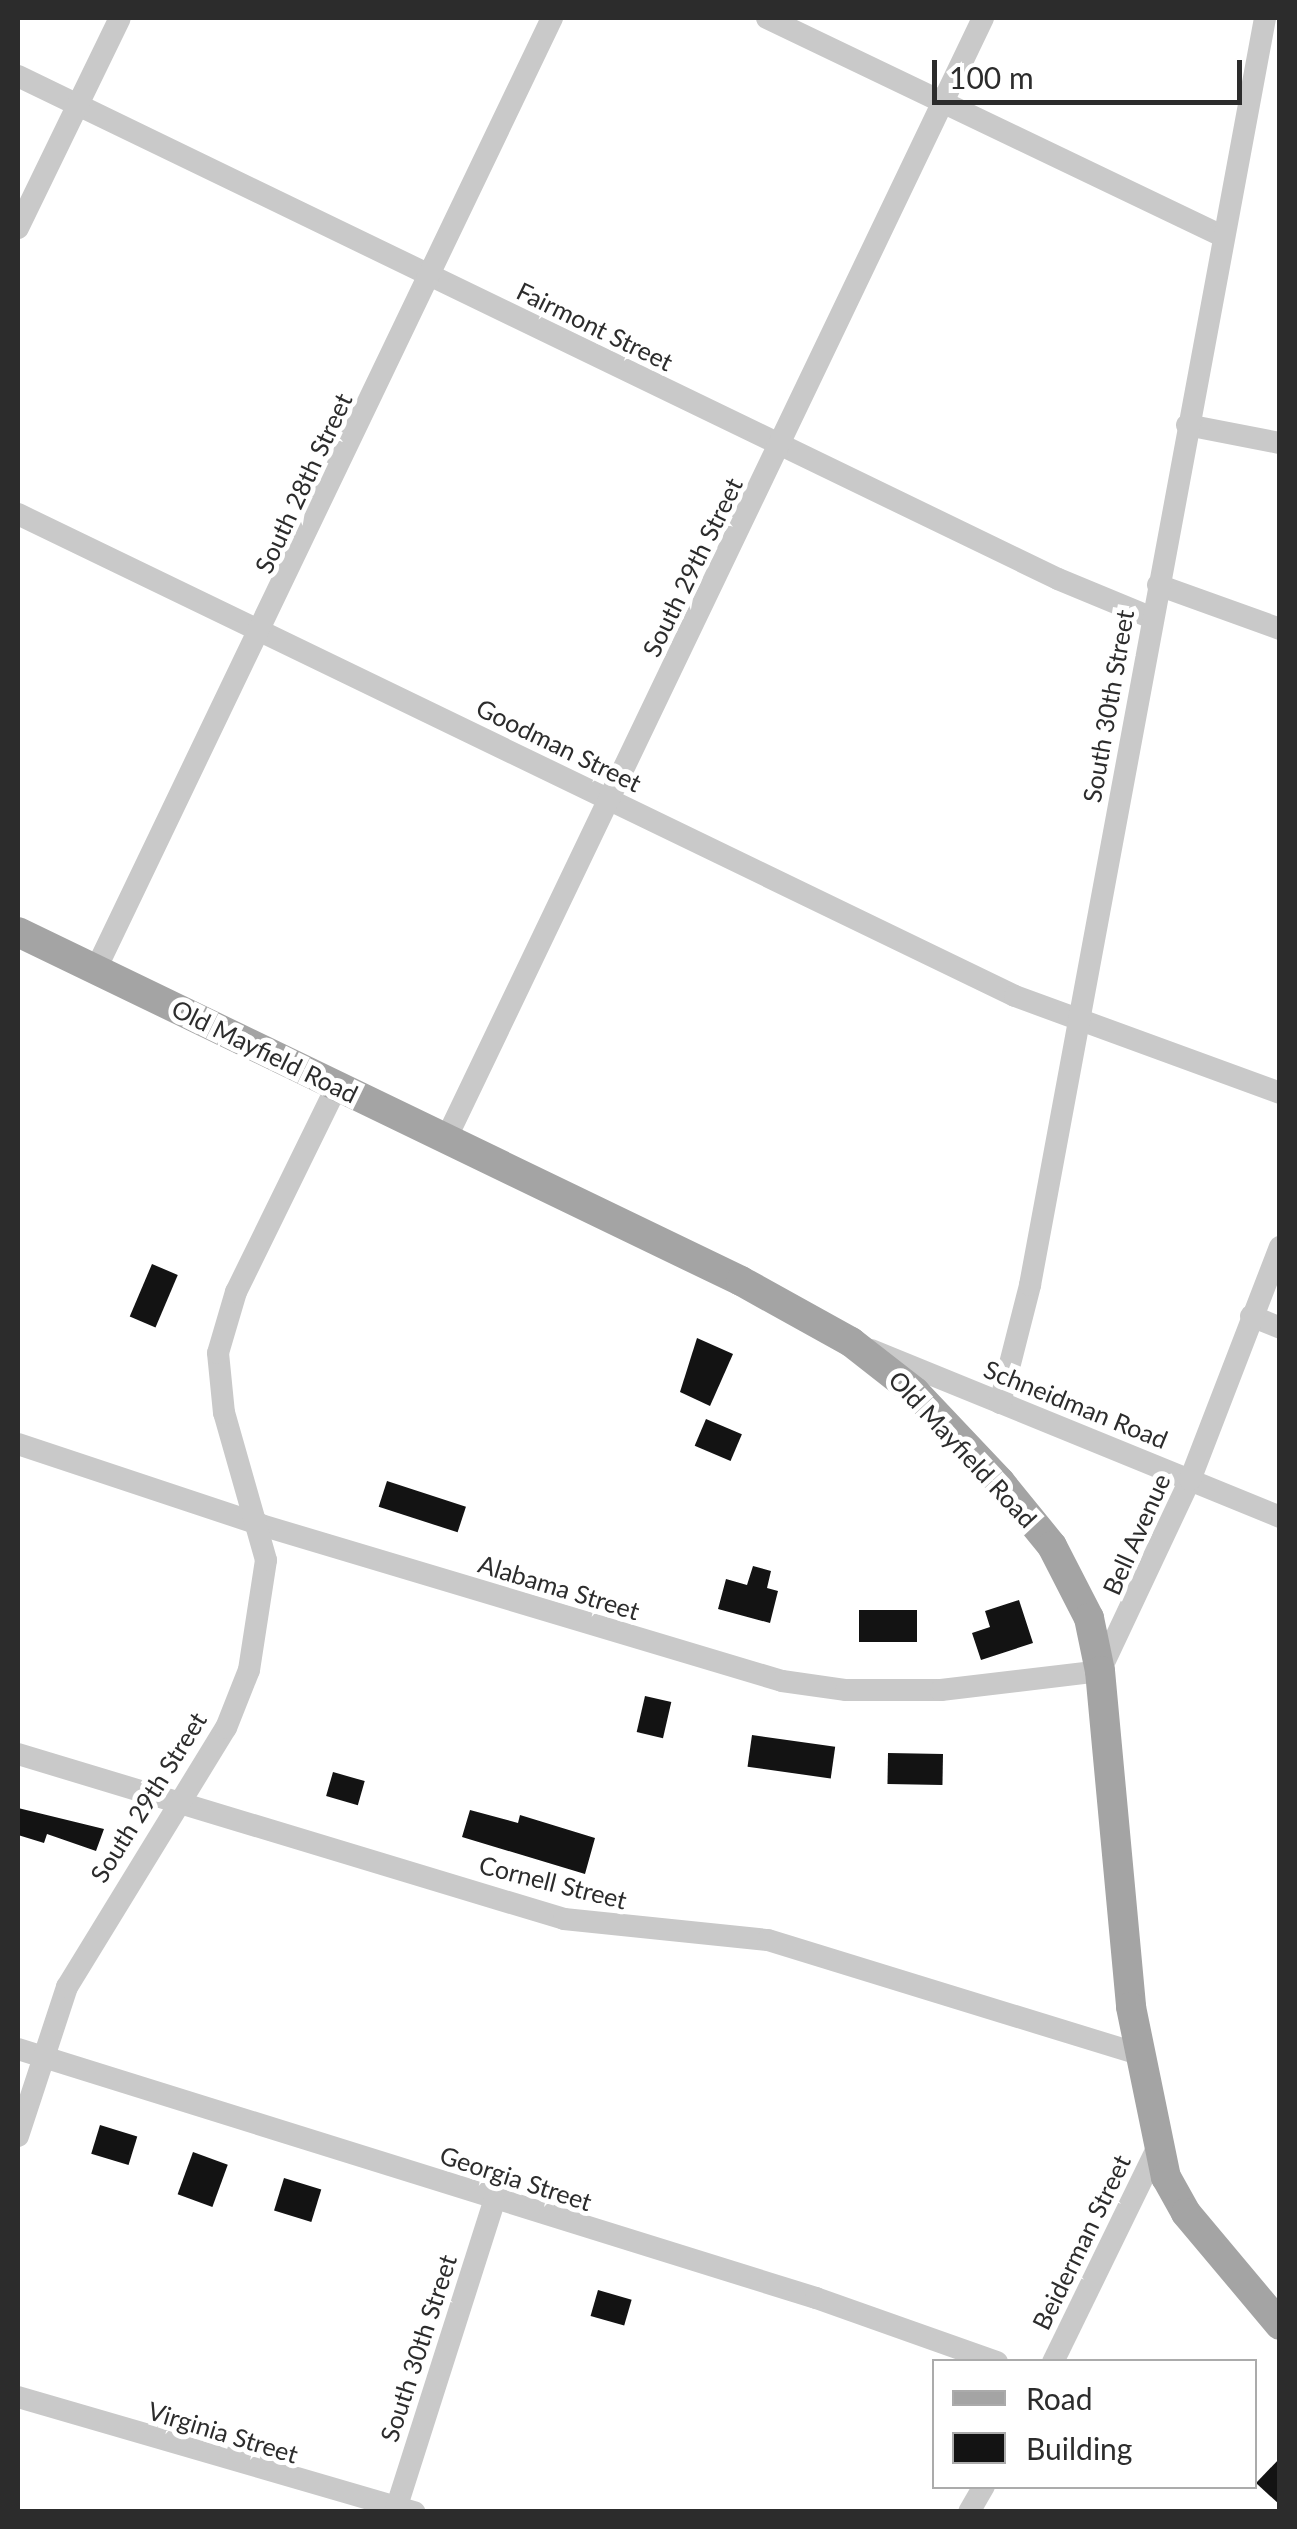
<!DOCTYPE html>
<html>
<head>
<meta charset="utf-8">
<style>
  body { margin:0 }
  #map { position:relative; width:1297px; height:2529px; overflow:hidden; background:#fff; font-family:Lato,sans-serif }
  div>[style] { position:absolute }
  .building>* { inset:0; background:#131313; transform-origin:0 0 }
  .minor>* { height:22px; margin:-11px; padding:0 11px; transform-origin:11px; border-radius:11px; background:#c9c9c9 }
  .major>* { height:30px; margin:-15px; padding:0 15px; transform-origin:15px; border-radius:15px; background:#a4a4a4 }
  span { translate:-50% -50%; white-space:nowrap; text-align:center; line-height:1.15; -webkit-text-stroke:10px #fff; paint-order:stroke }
  .street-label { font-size:25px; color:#2c2c2c }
  .frame { position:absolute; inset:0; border:20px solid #2c2c2c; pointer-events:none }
  .legend { position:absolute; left:932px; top:2359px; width:325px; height:130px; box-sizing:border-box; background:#fff; border:2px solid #ababab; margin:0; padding:12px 18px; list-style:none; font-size:30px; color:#2c2c2c }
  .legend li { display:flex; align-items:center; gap:20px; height:50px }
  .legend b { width:50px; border:2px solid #ababab }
  .scale { position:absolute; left:932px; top:60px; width:310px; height:45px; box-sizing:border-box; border:5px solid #2c2c2c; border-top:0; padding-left:12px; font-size:30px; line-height:35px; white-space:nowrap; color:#2c2c2c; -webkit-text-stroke:8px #fff; paint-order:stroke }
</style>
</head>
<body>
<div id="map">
  <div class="building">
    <i style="left:152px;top:1264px;width:28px;height:57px;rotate:23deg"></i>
    <i style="clip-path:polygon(697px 1338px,733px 1354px,710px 1406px,680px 1392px)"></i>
    <i style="left:706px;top:1419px;width:39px;height:29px;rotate:23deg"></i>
    <i style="left:387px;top:1481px;width:83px;height:27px;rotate:18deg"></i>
    <i style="clip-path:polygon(753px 1566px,771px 1571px,767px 1588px,778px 1591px,770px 1623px,718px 1609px,726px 1579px,747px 1585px)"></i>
    <i style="clip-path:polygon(1019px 1600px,1033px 1643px,981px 1660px,972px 1633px,990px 1627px,985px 1611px)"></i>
    <i style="left:917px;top:1610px;width:32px;height:58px;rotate:90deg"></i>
    <i style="left:645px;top:1696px;width:27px;height:37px;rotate:13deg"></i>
    <i style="left:752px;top:1735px;width:84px;height:32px;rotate:8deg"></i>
    <i style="left:888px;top:1753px;width:55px;height:31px;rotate:1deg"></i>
    <i style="left:333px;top:1772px;width:33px;height:25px;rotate:16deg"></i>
    <i style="clip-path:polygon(18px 1808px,104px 1829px,96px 1851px,47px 1834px,44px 1843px,18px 1835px)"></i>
    <i style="clip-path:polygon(470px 1810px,518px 1823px,520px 1815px,595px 1838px,585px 1874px,462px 1837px)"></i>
    <i style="left:100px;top:2125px;width:39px;height:30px;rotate:17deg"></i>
    <i style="left:193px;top:2152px;width:37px;height:45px;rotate:20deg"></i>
    <i style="left:284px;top:2178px;width:39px;height:34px;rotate:17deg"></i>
    <i style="left:598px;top:2290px;width:35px;height:27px;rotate:16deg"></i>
    <i style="clip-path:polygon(1280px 2458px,1280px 2505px,1256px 2483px)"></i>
  </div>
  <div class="minor">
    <i style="left:767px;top:18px;width:505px;rotate:25.6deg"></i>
    <i style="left:18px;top:76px;width:1155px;rotate:25.81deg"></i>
    <i style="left:1058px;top:579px;width:102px;rotate:22.5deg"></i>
    <i style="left:18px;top:228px;width:233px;rotate:-64.1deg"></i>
    <i style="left:1187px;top:425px;width:95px;rotate:11deg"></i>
    <i style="left:18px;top:514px;width:1107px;rotate:25.8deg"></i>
    <i style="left:1015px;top:996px;width:282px;rotate:20.1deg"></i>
    <i style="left:1158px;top:585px;width:130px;rotate:19.8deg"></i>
    <i style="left:96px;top:969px;width:1055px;rotate:-64.38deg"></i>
    <i style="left:446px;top:1139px;width:1243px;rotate:-64.4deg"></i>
    <i style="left:1251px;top:1316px;width:31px;rotate:22deg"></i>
    <i style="left:871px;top:1350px;width:442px;rotate:22.2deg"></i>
    <i style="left:1000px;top:1403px;width:122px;rotate:-75.7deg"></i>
    <i style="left:1030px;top:1285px;width:1289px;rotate:-79.49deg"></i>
    <i style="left:18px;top:1444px;width:256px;rotate:18.4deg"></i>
    <i style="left:261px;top:1525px;width:544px;rotate:16.67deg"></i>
    <i style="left:782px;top:1681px;width:65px;rotate:8deg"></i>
    <i style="left:846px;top:1690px;width:95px"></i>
    <i style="left:941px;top:1690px;width:160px;rotate:-6.8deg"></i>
    <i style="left:1100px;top:1671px;width:211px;rotate:-64.8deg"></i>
    <i style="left:1190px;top:1480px;width:250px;rotate:-68.9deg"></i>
    <i style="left:18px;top:1754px;width:570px;rotate:16.81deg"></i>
    <i style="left:564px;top:1919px;width:205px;rotate:5.9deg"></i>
    <i style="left:768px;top:1940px;width:388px;rotate:17.1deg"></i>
    <i style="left:18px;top:2049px;width:836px;rotate:17.33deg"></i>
    <i style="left:816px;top:2298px;width:192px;rotate:19.5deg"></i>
    <i style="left:18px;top:2136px;width:157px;rotate:-71.8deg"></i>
    <i style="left:67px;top:1987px;width:304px;rotate:-58.5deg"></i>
    <i style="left:226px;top:1728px;width:62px;rotate:-68.4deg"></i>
    <i style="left:249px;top:1670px;width:111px;rotate:-81.2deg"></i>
    <i style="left:266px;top:1560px;width:153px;rotate:-105.9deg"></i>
    <i style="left:224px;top:1413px;width:60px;rotate:-95.7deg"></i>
    <i style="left:218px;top:1353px;width:64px;rotate:-73.6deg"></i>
    <i style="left:236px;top:1292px;width:229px;rotate:-63.9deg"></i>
    <i style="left:1053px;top:2362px;width:239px;rotate:-64deg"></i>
    <i style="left:18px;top:2397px;width:413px;rotate:16.2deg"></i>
    <i style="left:395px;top:2512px;width:326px;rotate:-72.3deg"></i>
    <i style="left:969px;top:2512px;width:30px;rotate:-60deg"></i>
  </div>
  <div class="major">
    <i style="left:18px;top:932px;width:803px;rotate:25.77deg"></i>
    <i style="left:741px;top:1281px;width:126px;rotate:29deg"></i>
    <i style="left:851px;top:1342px;width:81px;rotate:38deg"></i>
    <i style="left:915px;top:1392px;width:124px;rotate:46.6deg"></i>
    <i style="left:1000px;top:1482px;width:82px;rotate:50.9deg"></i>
    <i style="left:1052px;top:1546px;width:81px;rotate:62.8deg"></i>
    <i style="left:1089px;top:1618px;width:54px;rotate:78.3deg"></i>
    <i style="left:1100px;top:1671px;width:337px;rotate:84.7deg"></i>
    <i style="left:1131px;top:2007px;width:174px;rotate:78.4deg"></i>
    <i style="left:1166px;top:2177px;width:41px;rotate:60.9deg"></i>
    <i style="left:1186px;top:2213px;width:146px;rotate:50deg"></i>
  </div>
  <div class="street-label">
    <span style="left:595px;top:326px;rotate:26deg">Fairmont Street</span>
    <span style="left:303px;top:483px;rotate:-65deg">South 28th Street</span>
    <span style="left:692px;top:567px;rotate:-64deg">South 29th Street</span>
    <span style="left:1108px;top:706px;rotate:-80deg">South 30th Street</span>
    <span style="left:559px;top:745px;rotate:26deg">Goodman Street</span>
    <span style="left:265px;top:1051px;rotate:26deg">Old Mayfield Road</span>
    <span style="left:1076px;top:1404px;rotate:22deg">Schneidman Road</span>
    <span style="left:963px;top:1449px;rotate:47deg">Old Mayfield Road</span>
    <span style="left:1136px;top:1534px;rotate:-66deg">Bell Avenue</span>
    <span style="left:559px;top:1587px;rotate:17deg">Alabama Street</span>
    <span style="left:148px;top:1797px;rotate:-58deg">South 29th Street</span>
    <span style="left:553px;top:1882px;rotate:14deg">Cornell Street</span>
    <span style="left:516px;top:2178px;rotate:18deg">Georgia Street</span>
    <span style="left:1081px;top:2242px;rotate:-64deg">Beiderman Street</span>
    <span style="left:418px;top:2348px;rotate:-72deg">South 30th Street</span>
    <span style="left:223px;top:2432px;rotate:17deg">Virginia Street</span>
  </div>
  <div class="frame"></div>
  <ul class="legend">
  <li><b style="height:12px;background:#a4a4a4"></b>Road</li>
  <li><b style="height:28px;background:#131313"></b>Building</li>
  </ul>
  <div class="scale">100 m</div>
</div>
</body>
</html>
